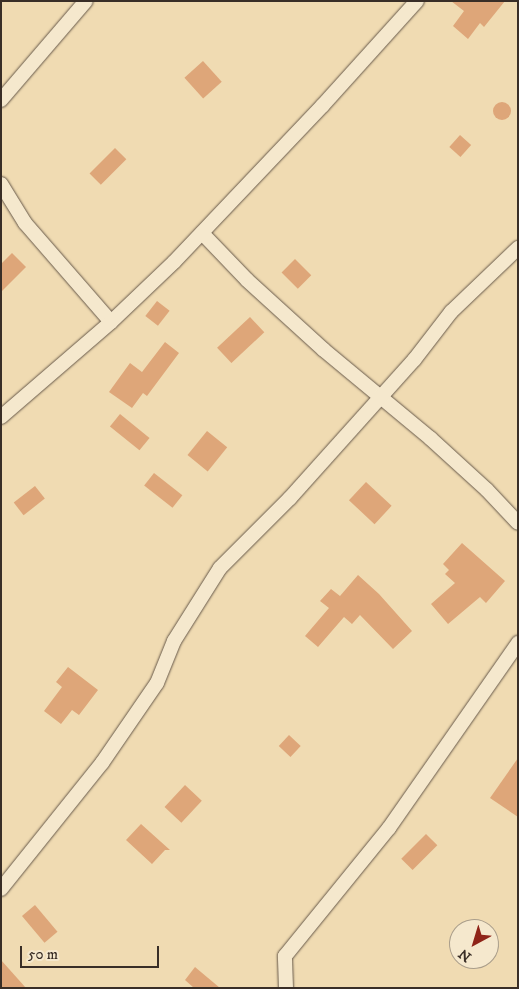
<!DOCTYPE html>
<style>
body{margin:0}
#map{position:relative;width:519px;height:989px;overflow:hidden;background:#f0dbb2;font-family:"IM FELL DW Pica",serif}
div>[style]{position:absolute}
.building>*{inset:0;background:#dea679;transform-origin:0 0}
.round{border-radius:50%}
.roads{filter:drop-shadow(0 0 1px #67594a) drop-shadow(0 0 1px #67594a)}
.minor>*{height:14px;margin:-7px;padding:0 7px;transform-origin:7px;border-radius:7px;background:#f5e8cd}
span{translate:-50% -50%;white-space:nowrap;text-align:center;line-height:1.15;-webkit-text-stroke:4px #f5e8cd;paint-order:stroke}
.frame{position:absolute;inset:0;border:2px solid #392e27;pointer-events:none}
.north{position:absolute;left:449px;top:919px;width:50px;height:50px;box-sizing:border-box;background:#f5e8cd;border:1px solid #aa9e8b;border-radius:50%;rotate:219deg;font-size:14px;font-weight:700;line-height:20px;text-align:center;color:#392e27}
.north::after{content:'';display:block;margin:auto;width:18px;height:22px;background:#8f2418;clip-path:polygon(50% 0,100% 100%,50% 72%,0 100%)}
.scale{position:absolute;left:20px;top:946px;width:139px;height:22px;box-sizing:border-box;border:2px solid #392e27;border-top:0;padding-left:6px;font-size:15px;line-height:18px;white-space:nowrap;color:#392e27;-webkit-text-stroke:4px #f5e8cd;paint-order:stroke}
</style>
<div id="map">
<div class="building">
<i style="clip-path:polygon(451px 1px,505px 1px,484px 27px,480px 23px,468px 39px,453px 26px,464px 11px)"></i>
<i style="left:203px;top:61px;width:28px;height:25px;rotate:48deg"></i>
<i class="round" style="left:493px;top:102px;width:18px;height:18px"></i>
<i style="left:460px;top:135px;width:15px;height:16px;rotate:42deg"></i>
<i style="left:115px;top:148px;width:16px;height:36px;rotate:45deg"></i>
<i style="clip-path:polygon(12px 253px,26px 267px,1px 292px,1px 264px)"></i>
<i style="left:295px;top:259px;width:23px;height:19px;rotate:45deg"></i>
<i style="left:157px;top:301px;width:16px;height:19px;rotate:38deg"></i>
<i style="left:250px;top:317px;width:21px;height:45px;rotate:47deg"></i>
<i style="clip-path:polygon(165px 342px,179px 353px,147px 396px,143px 393px,132px 408px,109px 392px,130px 363px,142px 372px)"></i>
<i style="left:120px;top:414px;width:38px;height:16px;rotate:39deg"></i>
<i style="left:207px;top:431px;width:26px;height:31px;rotate:39deg"></i>
<i style="left:154px;top:473px;width:36px;height:16px;rotate:38deg"></i>
<i style="left:366px;top:482px;width:35px;height:25px;rotate:43deg"></i>
<i style="left:35px;top:486px;width:16px;height:27px;rotate:52deg"></i>
<i style="clip-path:polygon(462px 543px,505px 581px,486px 603px,480px 597px,448px 624px,431px 604px,455px 583px,445px 574px,449px 570px,443px 564px)"></i>
<i style="clip-path:polygon(358px 575px,379px 594px,412px 631px,393px 649px,360px 615px,352px 624px,344px 617px,318px 647px,305px 636px,329px 608px,320px 601px,331px 589px,340px 596px)"></i>
<i style="clip-path:polygon(68px 667px,98px 690px,79px 715px,72px 710px,61px 724px,44px 711px,62px 687px,56px 682px)"></i>
<i style="left:289px;top:735px;width:16px;height:15px;rotate:43deg"></i>
<i style="clip-path:polygon(518px 758px,518px 817px,490px 798px)"></i>
<i style="left:185px;top:785px;width:23px;height:30px;rotate:43deg"></i>
<i style="clip-path:polygon(141px 824px,170px 850px,165px 850px,152px 864px,126px 840px)"></i>
<i style="left:426px;top:834px;width:16px;height:35px;rotate:45deg"></i>
<i style="left:35px;top:905px;width:35px;height:17px;rotate:50deg"></i>
<i style="clip-path:polygon(1px 960px,26px 988px,1px 988px)"></i>
<i style="clip-path:polygon(195px 967px,220px 988px,194px 988px,185px 980px)"></i>
</div>
<div class="roads">
<div class="minor">
<i style="left:1px;top:100px;width:130px;rotate:-49.4deg"></i>
<i style="left:1px;top:184px;width:46px;rotate:58.4deg"></i>
<i style="left:25px;top:223px;width:131px;rotate:49deg"></i>
<i style="left:202px;top:233px;width:65px;rotate:46.2deg"></i>
<i style="left:247px;top:280px;width:104px;rotate:42.3deg"></i>
<i style="left:324px;top:350px;width:138px;rotate:39.7deg"></i>
<i style="left:430px;top:438px;width:77px;rotate:42.4deg"></i>
<i style="left:487px;top:490px;width:45px;rotate:46.8deg"></i>
<i style="left:1px;top:417px;width:145px;rotate:-40.8deg"></i>
<i style="left:111px;top:322px;width:87px;rotate:-43.6deg"></i>
<i style="left:174px;top:262px;width:216px;rotate:-46.5deg"></i>
<i style="left:323px;top:105px;width:140px;rotate:-47.9deg"></i>
<i style="left:1px;top:889px;width:161px;rotate:-51.3deg"></i>
<i style="left:102px;top:763px;width:97px;rotate:-55.5deg"></i>
<i style="left:157px;top:683px;width:45px;rotate:-68deg"></i>
<i style="left:174px;top:641px;width:86px;rotate:-57.8deg"></i>
<i style="left:220px;top:568px;width:99px;rotate:-45deg"></i>
<i style="left:290px;top:498px;width:186px;rotate:-48.1deg"></i>
<i style="left:414px;top:360px;width:61px;rotate:-52.4deg"></i>
<i style="left:451px;top:312px;width:93px;rotate:-43.7deg"></i>
<i style="left:286px;top:988px;width:32px;rotate:-92deg"></i>
<i style="left:285px;top:956px;width:165px;rotate:-50.9deg"></i>
<i style="left:389px;top:828px;width:226px;rotate:-55.1deg"></i>
</div>
</div>
<div class="frame"></div>
<div class="north">N</div>
<div class="scale">50 m</div>
</div>
